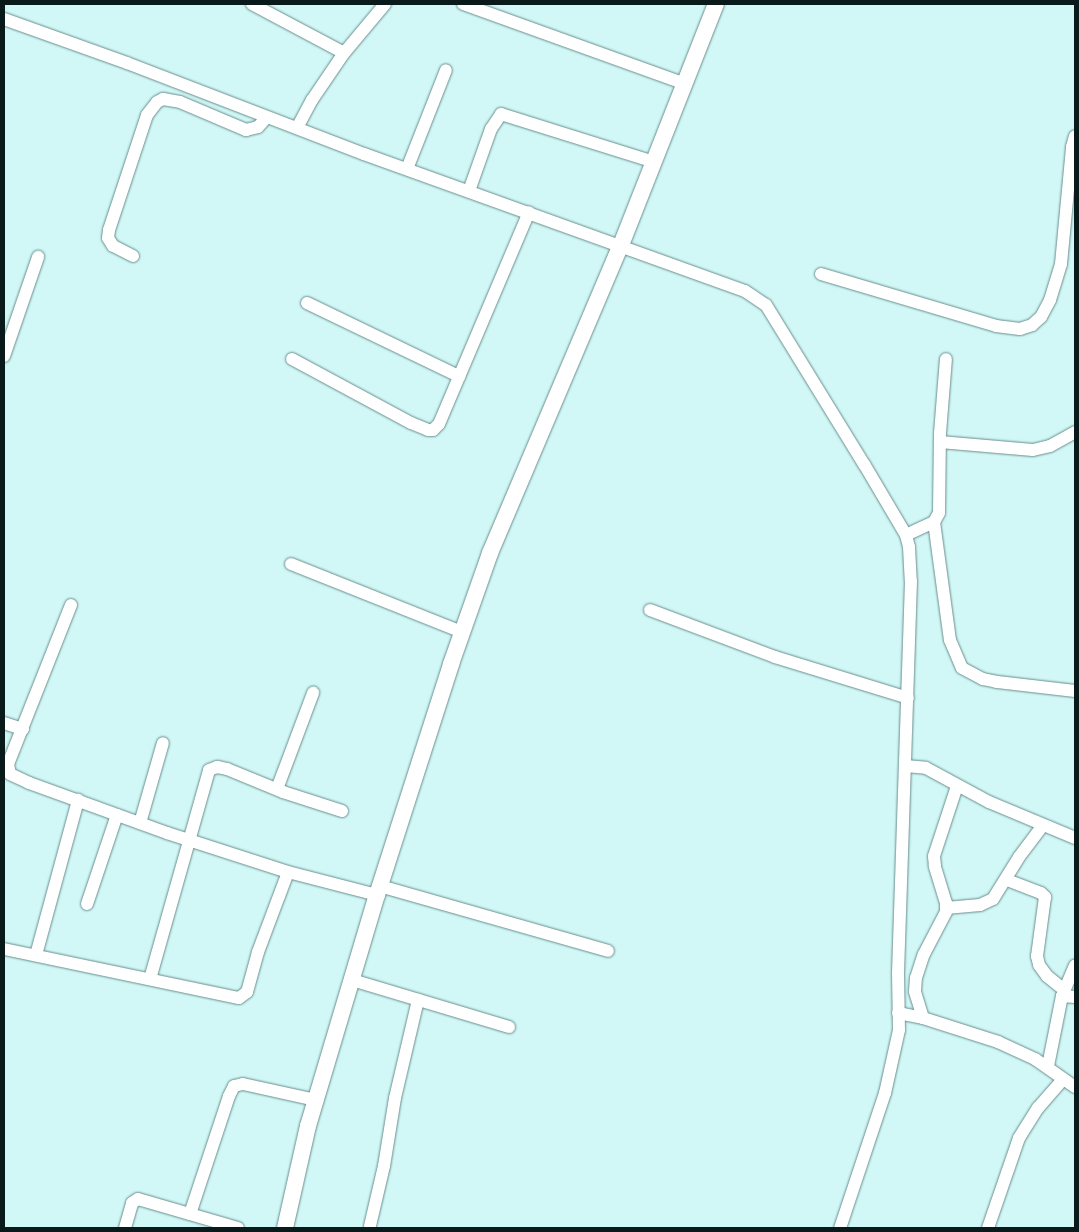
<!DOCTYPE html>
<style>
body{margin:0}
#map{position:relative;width:1079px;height:1232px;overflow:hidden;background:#d1f8f7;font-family:"Fira Sans Condensed",sans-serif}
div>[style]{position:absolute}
.roads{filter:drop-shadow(0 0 1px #698d8c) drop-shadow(0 0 1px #698d8c)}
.minor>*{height:12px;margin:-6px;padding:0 6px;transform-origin:6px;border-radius:6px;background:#fff}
.major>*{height:16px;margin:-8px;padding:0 8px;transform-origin:8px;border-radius:8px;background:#fff}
span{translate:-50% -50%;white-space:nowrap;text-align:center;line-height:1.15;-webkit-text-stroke:5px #fff;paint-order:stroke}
.frame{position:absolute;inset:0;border:5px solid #0a1919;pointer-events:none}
</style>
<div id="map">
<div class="roads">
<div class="minor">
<i style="left:252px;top:4px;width:104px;rotate:28deg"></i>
<i style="left:463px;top:4px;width:236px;rotate:19.8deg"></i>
<i style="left:4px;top:19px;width:131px;rotate:19.7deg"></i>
<i style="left:127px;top:63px;width:254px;rotate:21deg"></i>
<i style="left:364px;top:154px;width:405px;rotate:19.8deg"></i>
<i style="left:745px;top:291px;width:25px;rotate:34deg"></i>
<i style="left:766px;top:305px;width:187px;rotate:58.4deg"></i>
<i style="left:864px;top:464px;width:82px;rotate:59.4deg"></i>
<i style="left:906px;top:535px;width:12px;rotate:76deg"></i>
<i style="left:909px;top:547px;width:34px;rotate:87deg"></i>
<i style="left:911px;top:581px;width:392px;rotate:91.9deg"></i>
<i style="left:898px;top:973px;width:57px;rotate:89deg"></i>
<i style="left:899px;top:1030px;width:65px;rotate:102.5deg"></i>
<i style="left:885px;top:1093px;width:142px;rotate:108.4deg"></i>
<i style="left:297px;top:128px;width:32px;rotate:-62deg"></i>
<i style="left:312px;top:100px;width:57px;rotate:-55.8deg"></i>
<i style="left:344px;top:53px;width:64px;rotate:-50.1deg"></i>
<i style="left:407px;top:169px;width:106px;rotate:-68.5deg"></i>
<i style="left:469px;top:191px;width:66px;rotate:-70.5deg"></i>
<i style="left:491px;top:129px;width:18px;rotate:-56deg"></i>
<i style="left:501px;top:114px;width:160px;rotate:17.4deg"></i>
<i style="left:133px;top:256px;width:22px;rotate:-153deg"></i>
<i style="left:113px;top:246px;width:9px;rotate:-122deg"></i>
<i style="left:108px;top:238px;width:8px;rotate:-83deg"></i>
<i style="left:109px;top:230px;width:121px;rotate:-71.7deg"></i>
<i style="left:147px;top:115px;width:16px;rotate:-52deg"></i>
<i style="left:157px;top:102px;width:7px;rotate:-27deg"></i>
<i style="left:163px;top:99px;width:17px;rotate:10deg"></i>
<i style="left:180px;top:102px;width:72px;rotate:23deg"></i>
<i style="left:246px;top:130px;width:12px;rotate:-14deg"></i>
<i style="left:258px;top:127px;width:13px;rotate:-48deg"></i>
<i style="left:821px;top:274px;width:183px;rotate:16.5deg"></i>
<i style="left:996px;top:326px;width:24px;rotate:7deg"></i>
<i style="left:1020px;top:329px;width:13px;rotate:-18deg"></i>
<i style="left:1032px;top:325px;width:12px;rotate:-42deg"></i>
<i style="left:1041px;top:317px;width:19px;rotate:-62deg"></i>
<i style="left:1050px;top:300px;width:38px;rotate:-73deg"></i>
<i style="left:1061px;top:264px;width:118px;rotate:-84.6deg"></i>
<i style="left:1072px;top:147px;width:11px;rotate:-75deg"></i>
<i style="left:307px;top:303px;width:169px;rotate:25.7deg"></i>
<i style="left:4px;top:356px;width:105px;rotate:-71deg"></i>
<i style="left:292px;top:359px;width:135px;rotate:28.3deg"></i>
<i style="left:411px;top:423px;width:18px;rotate:22deg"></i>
<i style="left:428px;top:430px;width:5px"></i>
<i style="left:433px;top:430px;width:8px;rotate:-45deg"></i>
<i style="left:439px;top:424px;width:230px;rotate:-67deg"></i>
<i style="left:940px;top:442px;width:93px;rotate:4.9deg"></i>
<i style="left:1033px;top:450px;width:17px;rotate:-13deg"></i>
<i style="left:1050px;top:446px;width:29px;rotate:-29deg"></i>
<i style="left:934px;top:522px;width:119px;rotate:82.3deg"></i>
<i style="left:950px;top:640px;width:30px;rotate:67deg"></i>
<i style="left:962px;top:668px;width:24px;rotate:28deg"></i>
<i style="left:983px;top:679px;width:14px;rotate:12deg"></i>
<i style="left:997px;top:682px;width:79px;rotate:6.6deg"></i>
<i style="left:906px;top:535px;width:31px;rotate:-25deg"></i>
<i style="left:934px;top:522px;width:10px;rotate:-61deg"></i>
<i style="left:939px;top:513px;width:80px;rotate:-89.3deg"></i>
<i style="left:940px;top:433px;width:74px;rotate:-85.4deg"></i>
<i style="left:291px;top:564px;width:184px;rotate:21.7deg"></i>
<i style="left:71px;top:605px;width:171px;rotate:111.6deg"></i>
<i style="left:8px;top:764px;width:10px;rotate:79deg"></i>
<i style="left:10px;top:774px;width:21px;rotate:25deg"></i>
<i style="left:29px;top:783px;width:147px;rotate:19.9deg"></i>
<i style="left:167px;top:833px;width:127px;rotate:17.9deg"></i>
<i style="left:288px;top:872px;width:92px;rotate:14.5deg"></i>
<i style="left:650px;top:610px;width:134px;rotate:20.6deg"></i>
<i style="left:775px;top:657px;width:139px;rotate:17.1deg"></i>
<i style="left:4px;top:723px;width:20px;rotate:18deg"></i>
<i style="left:905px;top:766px;width:21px;rotate:5deg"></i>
<i style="left:926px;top:768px;width:72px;rotate:28.4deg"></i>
<i style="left:989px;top:802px;width:93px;rotate:22.7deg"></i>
<i style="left:277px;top:789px;width:103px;rotate:-69.4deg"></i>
<i style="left:140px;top:823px;width:83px;rotate:-74deg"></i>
<i style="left:1007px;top:880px;width:36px;rotate:21deg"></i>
<i style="left:1041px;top:893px;width:6px;rotate:45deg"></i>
<i style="left:1045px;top:897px;width:60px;rotate:97.7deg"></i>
<i style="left:1037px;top:956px;width:9px;rotate:77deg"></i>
<i style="left:1039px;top:965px;width:14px;rotate:54deg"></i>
<i style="left:1047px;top:976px;width:22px;rotate:39deg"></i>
<i style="left:380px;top:886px;width:237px;rotate:15.9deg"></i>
<i style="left:87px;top:904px;width:94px;rotate:-71.4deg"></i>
<i style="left:946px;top:908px;width:34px;rotate:-5deg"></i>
<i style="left:980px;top:905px;width:14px;rotate:-25deg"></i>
<i style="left:993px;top:899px;width:49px;rotate:-58.2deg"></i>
<i style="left:1019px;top:857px;width:40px;rotate:-53deg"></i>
<i style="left:4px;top:949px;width:240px;rotate:11.8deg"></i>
<i style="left:239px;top:998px;width:10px;rotate:-37deg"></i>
<i style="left:247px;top:992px;width:41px;rotate:-74.6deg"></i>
<i style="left:258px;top:952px;width:85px;rotate:-69.4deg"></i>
<i style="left:36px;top:955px;width:161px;rotate:-74.8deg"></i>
<i style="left:150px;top:979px;width:217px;rotate:-74.2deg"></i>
<i style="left:209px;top:770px;width:9px;rotate:-21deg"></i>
<i style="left:217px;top:767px;width:10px;rotate:11deg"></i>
<i style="left:227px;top:769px;width:61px;rotate:22.3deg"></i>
<i style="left:283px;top:792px;width:62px;rotate:17.9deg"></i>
<i style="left:352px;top:980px;width:164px;rotate:16.7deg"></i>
<i style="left:1062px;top:996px;width:13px;rotate:4deg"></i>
<i style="left:898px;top:1013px;width:25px;rotate:11deg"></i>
<i style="left:923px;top:1018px;width:79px;rotate:17.7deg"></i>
<i style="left:998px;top:1042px;width:41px;rotate:24.7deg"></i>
<i style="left:1035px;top:1059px;width:49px;rotate:35deg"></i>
<i style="left:923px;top:1018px;width:28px;rotate:-107deg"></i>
<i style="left:915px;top:991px;width:13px;rotate:-86deg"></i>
<i style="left:916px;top:978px;width:25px;rotate:-72deg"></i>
<i style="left:924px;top:954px;width:47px;rotate:-62.4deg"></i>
<i style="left:946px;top:912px;width:9px;rotate:-90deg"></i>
<i style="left:946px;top:903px;width:39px;rotate:-107deg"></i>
<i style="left:935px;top:866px;width:10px;rotate:-96deg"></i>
<i style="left:934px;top:856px;width:74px;rotate:-71.8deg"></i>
<i style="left:1048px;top:1066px;width:71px;rotate:-78.7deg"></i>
<i style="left:1062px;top:996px;width:33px;rotate:-67deg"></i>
<i style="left:190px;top:1214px;width:124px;rotate:-71.7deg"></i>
<i style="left:229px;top:1096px;width:11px;rotate:-63deg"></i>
<i style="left:234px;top:1086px;width:9px;rotate:-13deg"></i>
<i style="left:243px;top:1084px;width:75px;rotate:12.4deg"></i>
<i style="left:370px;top:1226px;width:62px;rotate:-76.9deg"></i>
<i style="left:384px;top:1166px;width:69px;rotate:-80.8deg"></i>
<i style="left:395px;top:1098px;width:101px;rotate:-76.8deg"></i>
<i style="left:125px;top:1228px;width:26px;rotate:-74deg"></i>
<i style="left:132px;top:1203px;width:7px;rotate:-34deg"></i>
<i style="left:138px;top:1199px;width:104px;rotate:16.2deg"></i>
<i style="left:988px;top:1228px;width:95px;rotate:-71deg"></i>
<i style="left:1019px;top:1138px;width:36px;rotate:-58deg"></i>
<i style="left:1038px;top:1108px;width:38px;rotate:-49deg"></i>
</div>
<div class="major">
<i style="left:285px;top:1228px;width:105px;rotate:-77.3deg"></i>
<i style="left:308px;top:1126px;width:241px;rotate:-73.4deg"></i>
<i style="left:377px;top:895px;width:243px;rotate:-72.2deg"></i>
<i style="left:451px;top:664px;width:118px;rotate:-70.6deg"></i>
<i style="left:490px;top:553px;width:335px;rotate:-67deg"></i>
<i style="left:621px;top:245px;width:259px;rotate:-68.5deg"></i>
</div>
</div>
<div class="frame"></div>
</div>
